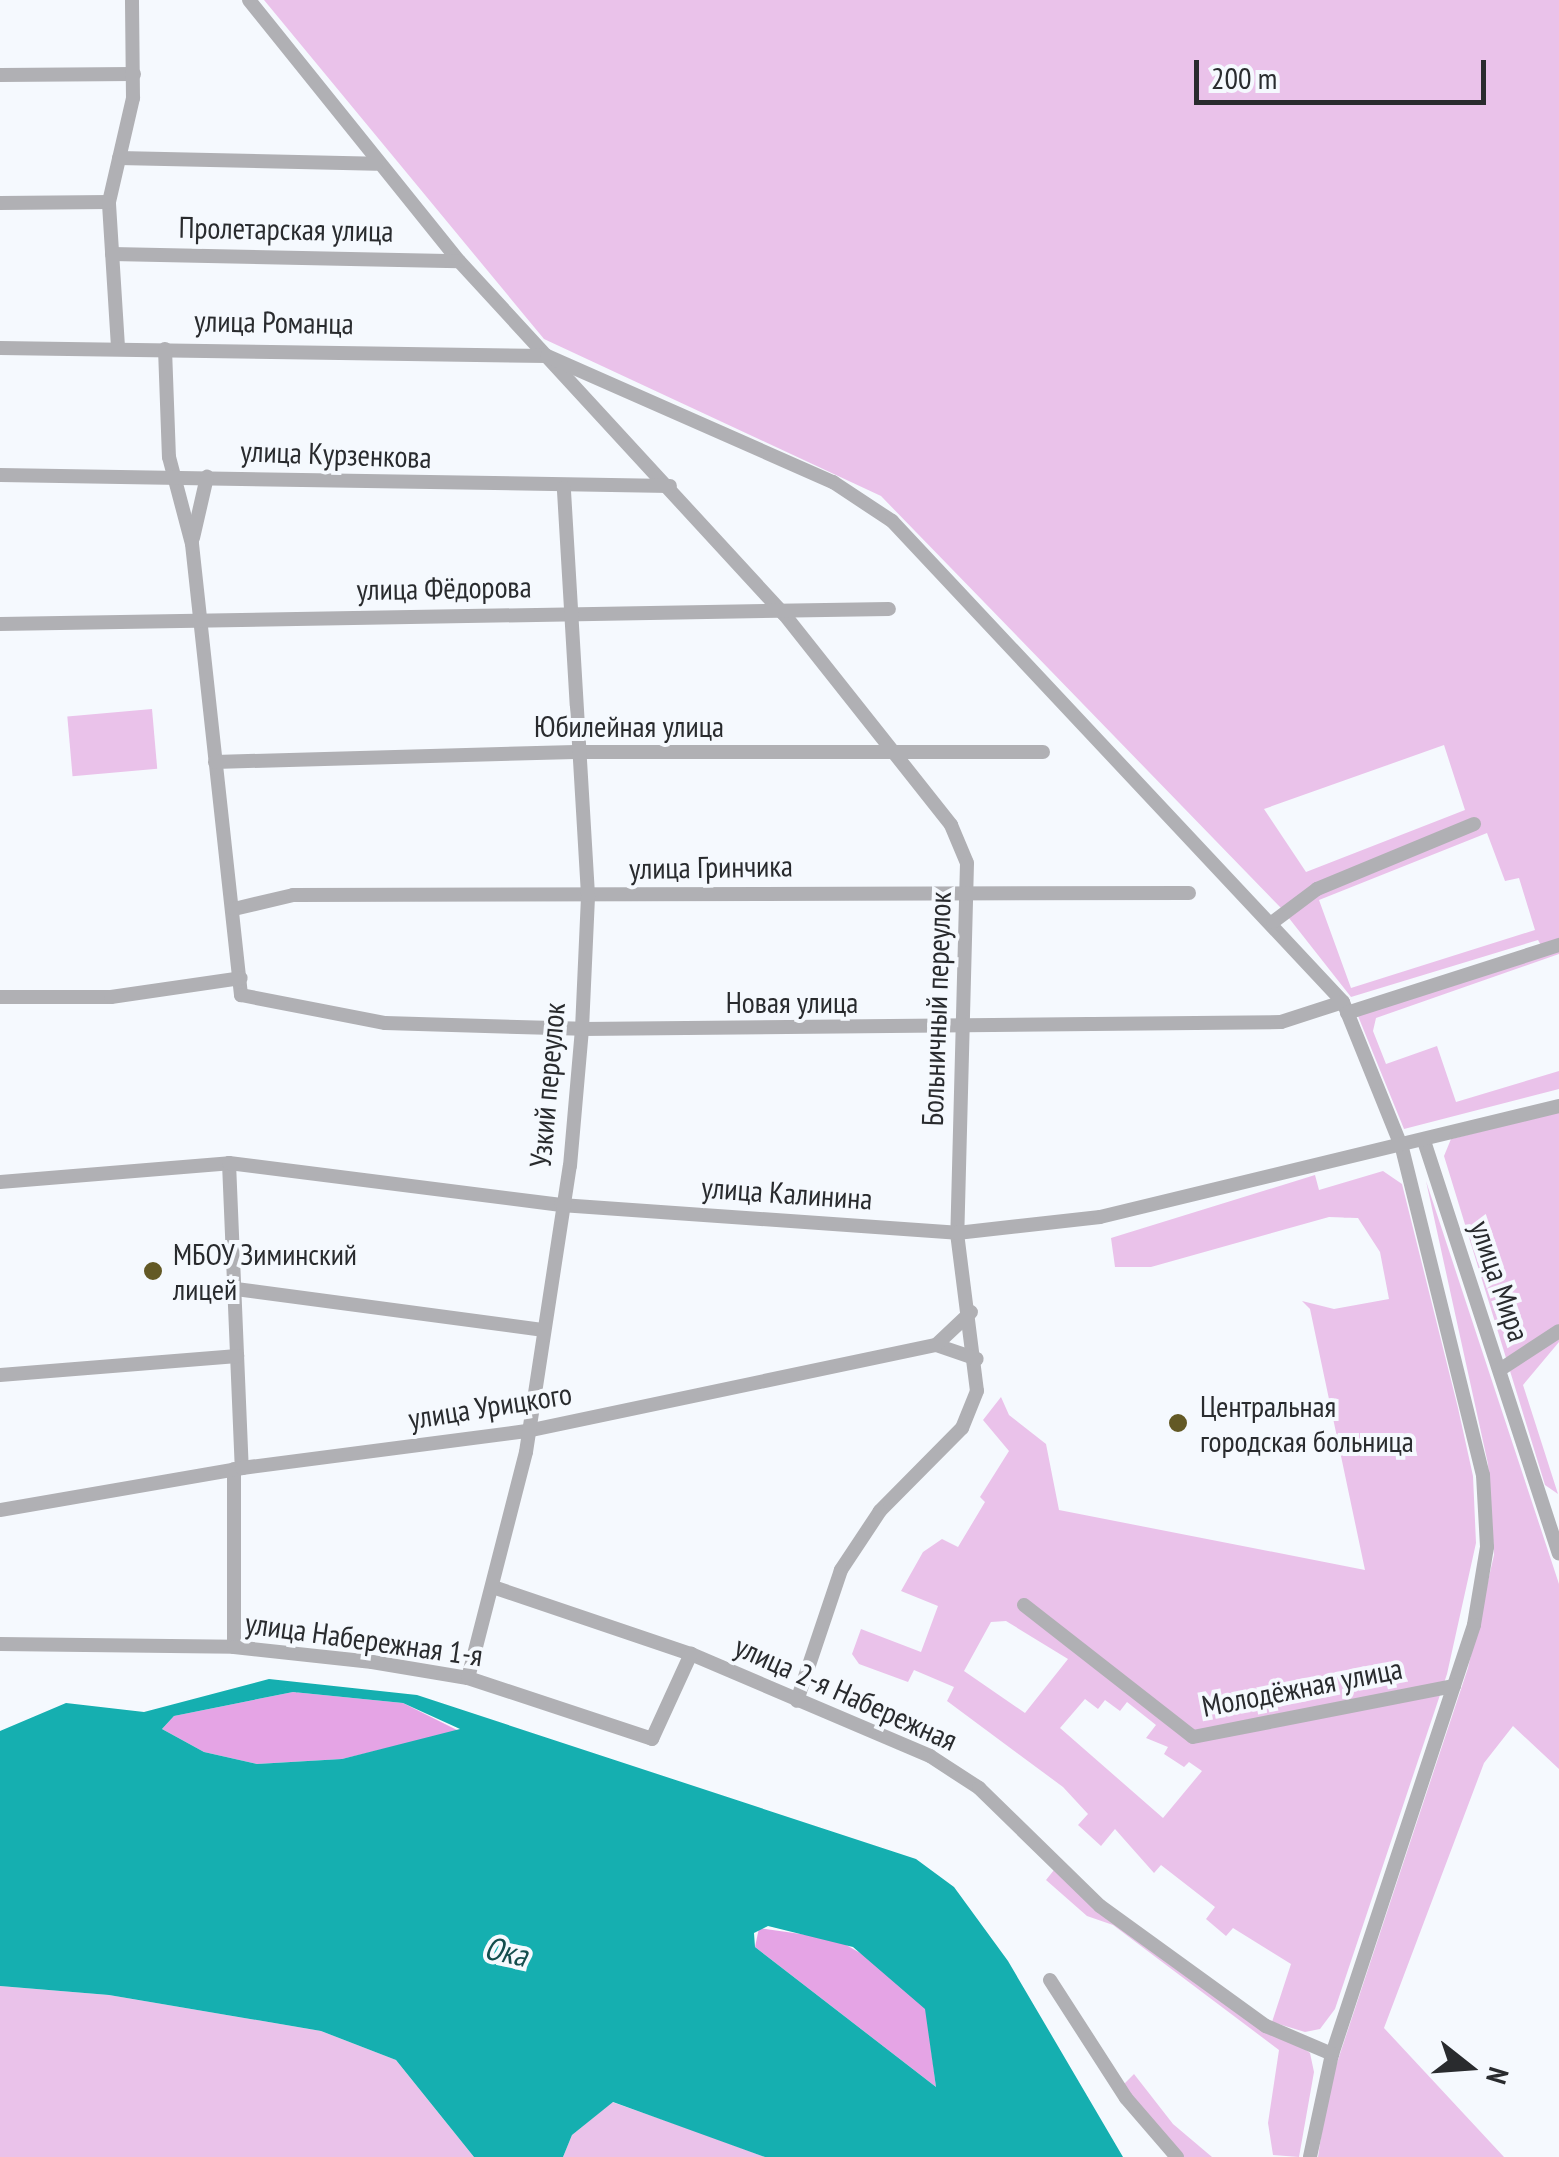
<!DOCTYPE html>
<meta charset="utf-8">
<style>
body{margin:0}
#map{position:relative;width:1559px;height:2157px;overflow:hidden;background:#f5f9fe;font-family:"PT Sans Narrow",sans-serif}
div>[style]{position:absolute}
.green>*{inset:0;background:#eac2ea;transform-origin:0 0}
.forest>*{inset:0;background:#e5a4e5}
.water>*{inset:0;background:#15afb0}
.minor>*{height:14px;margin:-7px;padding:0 7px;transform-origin:7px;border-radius:7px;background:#b0b0b4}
.dots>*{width:28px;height:28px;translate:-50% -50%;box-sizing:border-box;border:5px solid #f5f9fe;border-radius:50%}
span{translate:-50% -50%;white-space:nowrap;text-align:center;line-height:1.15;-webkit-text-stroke:8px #f5f9fe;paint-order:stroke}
.street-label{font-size:30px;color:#292b2e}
.poi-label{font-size:30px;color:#292b2e}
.left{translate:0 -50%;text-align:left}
.water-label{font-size:32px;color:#134d4d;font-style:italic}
.north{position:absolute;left:1419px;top:2017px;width:100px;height:100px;-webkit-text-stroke:8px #f5f9fe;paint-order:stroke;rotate:107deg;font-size:28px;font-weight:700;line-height:40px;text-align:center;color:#292b2e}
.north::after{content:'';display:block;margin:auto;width:35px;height:45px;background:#292b2e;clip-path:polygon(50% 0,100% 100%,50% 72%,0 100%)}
.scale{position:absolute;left:1194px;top:60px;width:292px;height:45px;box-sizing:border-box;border:5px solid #292b2e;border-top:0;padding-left:12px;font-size:30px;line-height:35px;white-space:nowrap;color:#292b2e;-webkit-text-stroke:8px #f5f9fe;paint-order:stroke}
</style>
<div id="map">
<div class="green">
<i style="clip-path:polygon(evenodd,264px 0,1559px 0,1559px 954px,1376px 1018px,1373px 1031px,1386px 1064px,1437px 1046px,1456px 1102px,1559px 1071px,1559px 1089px,1404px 1129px,1358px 1016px,1543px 949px,1538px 940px,1351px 997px,1281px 908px,881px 496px,544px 339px,264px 0,1444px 745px,1465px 810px,1306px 872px,1264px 809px,1444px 745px,264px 0,1487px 833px,1505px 881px,1519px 878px,1535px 930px,1351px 988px,1319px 900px,1487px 833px)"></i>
<i style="left:152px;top:709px;width:60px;height:85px;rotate:85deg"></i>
<i style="clip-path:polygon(1559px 1112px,1559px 1342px,1523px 1385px,1558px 1494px,1545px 1485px,1444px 1156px,1451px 1139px)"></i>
<i style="clip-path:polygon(evenodd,1383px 1171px,1402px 1184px,1458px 1408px,1473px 1476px,1476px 1543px,1447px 1674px,1335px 2009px,1320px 2029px,1305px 2032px,1272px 2022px,1291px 1964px,1233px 1928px,1226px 1936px,1206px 1919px,1215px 1907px,1161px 1865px,1154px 1873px,1115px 1829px,1101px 1846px,1078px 1825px,1088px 1814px,1063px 1787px,947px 1701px,954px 1687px,914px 1670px,908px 1682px,859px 1664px,852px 1654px,861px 1629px,921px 1652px,938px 1606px,901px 1591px,923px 1552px,942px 1539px,958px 1547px,985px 1502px,980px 1497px,1009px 1451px,983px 1420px,1001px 1397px,1009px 1415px,1046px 1444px,1059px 1510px,1365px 1570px,1310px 1309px,1302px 1301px,1334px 1309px,1389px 1299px,1380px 1252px,1358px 1218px,1329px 1217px,1151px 1267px,1115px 1267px,1111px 1238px,1315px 1175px,1319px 1190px,1383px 1171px,1006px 1621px,1068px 1659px,1025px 1713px,964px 1671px,991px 1622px,1006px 1621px,1383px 1171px,1085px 1699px,1098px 1709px,1105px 1700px,1120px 1711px,1127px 1702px,1156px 1725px,1146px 1738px,1168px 1747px,1164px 1754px,1184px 1767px,1189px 1762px,1202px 1771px,1163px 1818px,1060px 1728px,1085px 1699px)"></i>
<i style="clip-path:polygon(1426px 1181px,1559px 1584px,1559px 1769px,1513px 1726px,1484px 1763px,1384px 2028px,1504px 2157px,1318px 2157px,1328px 2090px,1468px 1668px,1494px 1555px,1488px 1464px)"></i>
<i style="clip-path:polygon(1054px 1870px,1310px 2053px,1314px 2072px,1299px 2157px,1273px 2155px,1268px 2123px,1279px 2050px,1113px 1925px,1087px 1916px,1046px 1880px)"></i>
<i style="clip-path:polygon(0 1986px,109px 1995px,321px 2031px,396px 2060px,474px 2157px,0 2157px)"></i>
<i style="clip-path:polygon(1134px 2074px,1173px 2124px,1212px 2157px,1183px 2157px,1157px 2132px,1124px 2084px)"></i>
<i style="clip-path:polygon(612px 2102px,698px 2132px,765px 2157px,563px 2157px,572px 2135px)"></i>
</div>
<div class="forest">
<i style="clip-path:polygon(293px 1692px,403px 1703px,459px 1731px,342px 1759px,257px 1764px,204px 1752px,162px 1729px,174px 1716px)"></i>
<i style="clip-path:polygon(759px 1928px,836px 1939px,879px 1964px,926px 2009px,936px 2087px,755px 1947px)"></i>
</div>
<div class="water">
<i style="clip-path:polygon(evenodd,269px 1679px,417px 1695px,916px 1859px,954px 1887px,1008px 1961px,1123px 2157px,765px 2157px,613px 2102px,572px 2135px,563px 2157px,474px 2157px,396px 2060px,321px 2031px,109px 1995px,0 1986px,0 1731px,66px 1703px,144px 1712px,269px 1679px,293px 1692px,403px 1703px,460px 1729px,342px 1759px,257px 1764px,204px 1752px,162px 1729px,174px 1716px,293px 1692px,269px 1679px,768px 1926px,853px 1947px,925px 2009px,936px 2087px,755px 1947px,754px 1933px,768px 1926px)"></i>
</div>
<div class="minor">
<i style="left:249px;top:0;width:335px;rotate:51.2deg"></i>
<i style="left:459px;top:261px;width:480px;rotate:47.4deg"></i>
<i style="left:784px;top:614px;width:269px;rotate:51.6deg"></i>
<i style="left:951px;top:825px;width:41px;rotate:67.2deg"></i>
<i style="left:967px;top:863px;width:370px;rotate:91.5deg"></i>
<i style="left:957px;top:1233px;width:159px;rotate:82.8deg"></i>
<i style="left:977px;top:1391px;width:40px;rotate:112deg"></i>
<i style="left:962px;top:1428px;width:117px;rotate:134.7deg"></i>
<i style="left:880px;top:1511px;width:71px;rotate:123.5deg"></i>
<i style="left:841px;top:1570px;width:138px;rotate:108.6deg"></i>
<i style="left:0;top:75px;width:134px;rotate:-0.4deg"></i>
<i style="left:119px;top:158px;width:257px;rotate:1.3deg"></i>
<i style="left:0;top:203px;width:109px;rotate:-0.5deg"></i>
<i style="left:112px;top:254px;width:347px;rotate:1.2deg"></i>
<i style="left:118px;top:347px;width:145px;rotate:-93.6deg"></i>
<i style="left:109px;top:202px;width:107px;rotate:-77deg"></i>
<i style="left:133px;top:98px;width:98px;rotate:-90.6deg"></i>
<i style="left:0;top:348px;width:547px;rotate:0.84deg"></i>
<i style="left:547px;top:356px;width:313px;rotate:23.8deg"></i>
<i style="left:833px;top:482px;width:71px;rotate:33.5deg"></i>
<i style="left:892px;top:521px;width:659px;rotate:46.84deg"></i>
<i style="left:1343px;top:1002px;width:157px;rotate:68deg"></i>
<i style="left:1402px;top:1148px;width:337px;rotate:76.1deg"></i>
<i style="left:1483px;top:1475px;width:72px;rotate:86.8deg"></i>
<i style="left:1487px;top:1547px;width:79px;rotate:99.5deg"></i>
<i style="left:1474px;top:1625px;width:452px;rotate:108.3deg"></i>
<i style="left:1332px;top:2054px;width:105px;rotate:102.1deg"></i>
<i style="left:165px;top:349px;width:108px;rotate:87.9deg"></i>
<i style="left:169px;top:457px;width:90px;rotate:75.2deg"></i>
<i style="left:192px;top:544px;width:454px;rotate:83.8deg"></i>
<i style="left:241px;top:995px;width:147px;rotate:11deg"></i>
<i style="left:385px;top:1023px;width:197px;rotate:1.7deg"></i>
<i style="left:582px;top:1029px;width:699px;rotate:-0.57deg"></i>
<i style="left:1281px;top:1022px;width:65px;rotate:-17.9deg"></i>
<i style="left:0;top:475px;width:670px;rotate:0.94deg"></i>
<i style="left:193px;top:538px;width:63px;rotate:-77.1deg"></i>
<i style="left:0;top:624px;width:889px;rotate:-0.97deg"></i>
<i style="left:215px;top:762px;width:360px;rotate:-1.6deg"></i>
<i style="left:575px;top:752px;width:468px"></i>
<i style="left:234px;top:909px;width:61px;rotate:-13.3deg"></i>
<i style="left:293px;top:895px;width:896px;rotate:-0.13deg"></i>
<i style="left:1273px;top:922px;width:55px;rotate:-36.9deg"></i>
<i style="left:1317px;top:889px;width:170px;rotate:-22.5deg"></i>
<i style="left:0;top:997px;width:111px"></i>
<i style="left:111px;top:997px;width:131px;rotate:-8.3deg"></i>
<i style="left:1347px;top:1013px;width:223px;rotate:-17.8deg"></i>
<i style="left:1424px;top:1141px;width:434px;rotate:71.9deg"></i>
<i style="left:229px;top:1163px;width:305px;rotate:87.6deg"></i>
<i style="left:0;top:1182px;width:230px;rotate:-4.7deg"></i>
<i style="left:229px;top:1163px;width:335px;rotate:7.2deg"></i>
<i style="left:561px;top:1205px;width:397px;rotate:4deg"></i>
<i style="left:957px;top:1233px;width:144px;rotate:-6.4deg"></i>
<i style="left:1100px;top:1217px;width:472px;rotate:-13.6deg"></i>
<i style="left:236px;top:1289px;width:309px;rotate:7.6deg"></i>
<i style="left:936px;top:1345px;width:43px;rotate:18.9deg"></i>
<i style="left:1501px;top:1369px;width:69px;rotate:-33.2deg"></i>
<i style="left:0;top:1375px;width:238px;rotate:-4.6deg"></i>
<i style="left:234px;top:1469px;width:178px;rotate:90deg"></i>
<i style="left:0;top:1510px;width:246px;rotate:-9.8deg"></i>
<i style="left:242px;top:1468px;width:287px;rotate:-7.4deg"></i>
<i style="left:527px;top:1431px;width:418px;rotate:-11.9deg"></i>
<i style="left:936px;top:1345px;width:48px;rotate:-43.3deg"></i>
<i style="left:493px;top:1587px;width:209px;rotate:18.7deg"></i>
<i style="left:691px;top:1654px;width:260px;rotate:23.1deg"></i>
<i style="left:930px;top:1756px;width:59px;rotate:33.1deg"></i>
<i style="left:979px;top:1788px;width:169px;rotate:44.3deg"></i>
<i style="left:1100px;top:1906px;width:205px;rotate:35.9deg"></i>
<i style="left:1266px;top:2026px;width:72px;rotate:23deg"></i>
<i style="left:1024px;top:1605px;width:214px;rotate:38deg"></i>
<i style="left:1193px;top:1737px;width:266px;rotate:-11.1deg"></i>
<i style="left:0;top:1644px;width:234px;rotate:0.7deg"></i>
<i style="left:234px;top:1647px;width:139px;rotate:6.2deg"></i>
<i style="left:372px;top:1662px;width:97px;rotate:9.5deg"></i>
<i style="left:468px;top:1678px;width:194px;rotate:18.3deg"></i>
<i style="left:652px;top:1739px;width:94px;rotate:-65.4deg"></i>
<i style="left:468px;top:1678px;width:233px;rotate:-75.6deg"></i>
<i style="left:526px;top:1452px;width:289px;rotate:-81.3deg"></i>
<i style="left:570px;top:1166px;width:138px;rotate:-85deg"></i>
<i style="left:582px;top:1029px;width:134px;rotate:-87.4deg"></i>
<i style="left:588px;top:895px;width:408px;rotate:-93.4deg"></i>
<i style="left:1050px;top:1980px;width:140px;rotate:57.2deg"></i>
<i style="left:1126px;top:2098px;width:78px;rotate:49.2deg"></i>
</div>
<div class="dots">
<i style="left:153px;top:1271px;background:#635925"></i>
<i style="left:1178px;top:1423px;background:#635925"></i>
</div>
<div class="street-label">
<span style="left:286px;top:229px;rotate:1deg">Пролетарская улица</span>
<span style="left:274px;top:322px;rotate:1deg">улица Романца</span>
<span style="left:336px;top:454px;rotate:2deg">улица Курзенкова</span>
<span style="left:444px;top:588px;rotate:-1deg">улица Фёдорова</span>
<span style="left:629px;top:726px">Юбилейная улица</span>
<span style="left:711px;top:867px;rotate:-1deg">улица Гринчика</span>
<span style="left:792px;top:1002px">Новая улица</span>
<span style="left:936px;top:1009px;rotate:-88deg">Больничный переулок</span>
<span style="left:547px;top:1085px;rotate:-85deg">Узкий переулок</span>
<span style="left:787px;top:1193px;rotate:4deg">улица Калинина</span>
<span style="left:1500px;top:1281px;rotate:71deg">улица Мира</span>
<span style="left:490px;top:1406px;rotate:-9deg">улица Урицкого</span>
<span style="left:364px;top:1639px;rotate:8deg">улица Набережная 1-я</span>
<span style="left:1302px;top:1687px;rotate:-11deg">Молодёжная улица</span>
<span style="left:846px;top:1693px;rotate:24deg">улица 2-я Набережная</span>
</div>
<div class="poi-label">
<span class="left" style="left:173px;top:1271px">МБОУ Зиминский<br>лицей</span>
<span class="left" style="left:1200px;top:1423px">Центральная<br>городская больница</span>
</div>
<div class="water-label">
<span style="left:506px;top:1951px;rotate:12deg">Ока</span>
</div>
<div class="north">N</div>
<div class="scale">200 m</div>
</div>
